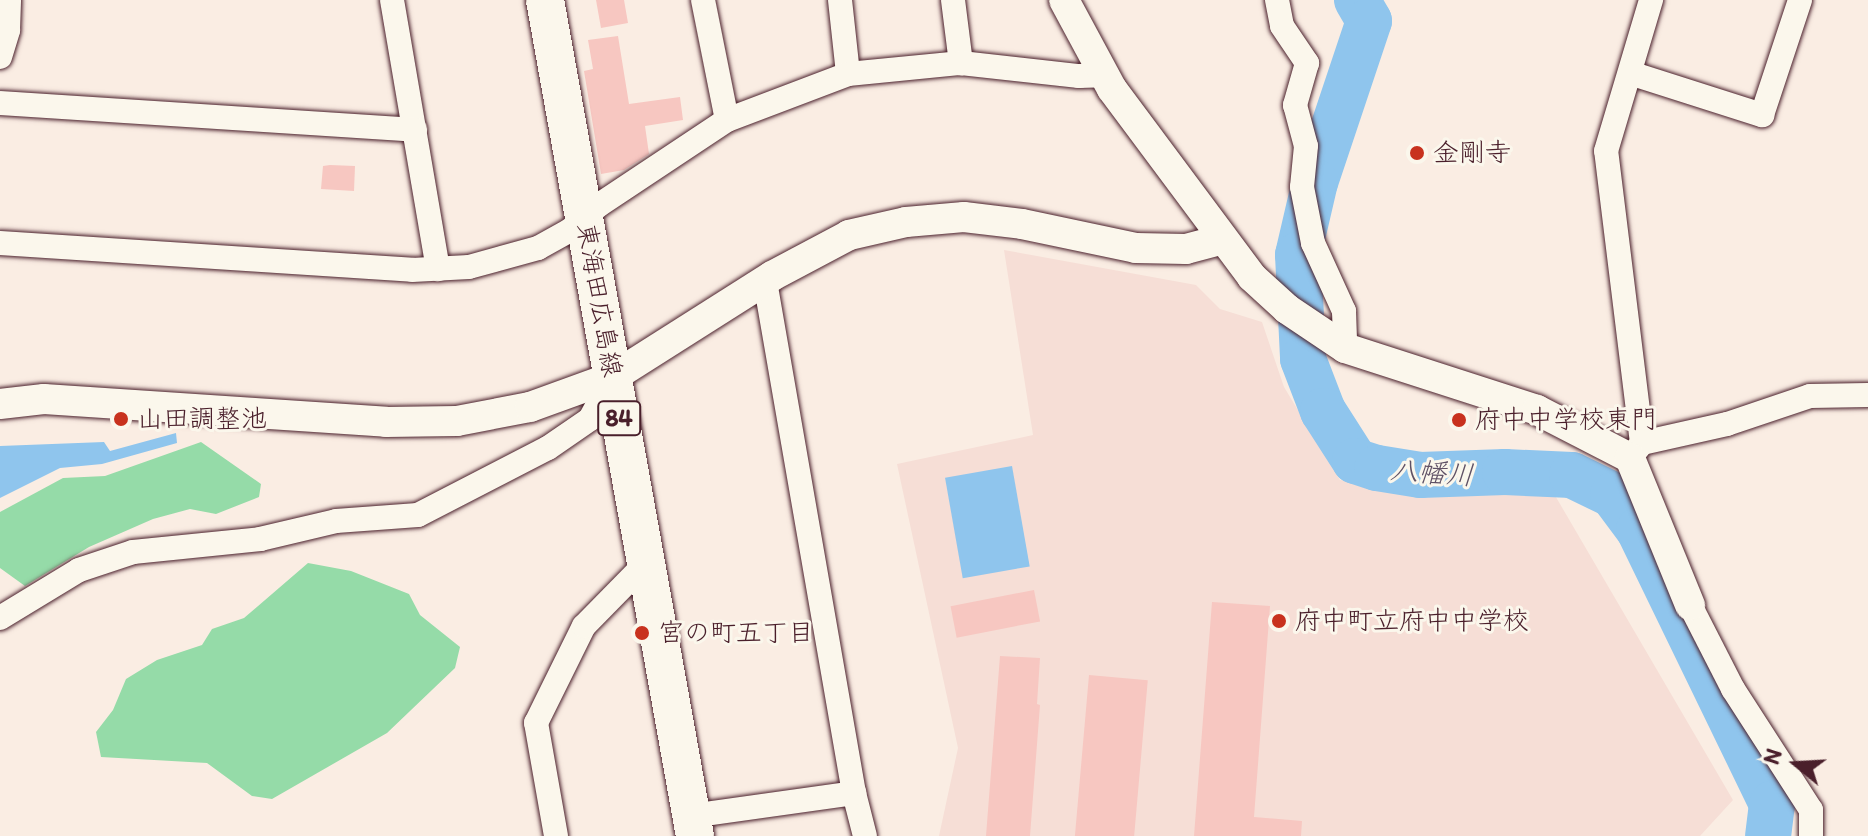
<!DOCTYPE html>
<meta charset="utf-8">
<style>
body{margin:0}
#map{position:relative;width:1868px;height:836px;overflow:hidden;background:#faede3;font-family:Itim,"Klee One",sans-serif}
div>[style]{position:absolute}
.built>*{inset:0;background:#f6ded6}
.green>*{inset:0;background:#95dba8}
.water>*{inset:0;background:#8fc5ed;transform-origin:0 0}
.river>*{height:46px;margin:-23px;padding:0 23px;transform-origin:23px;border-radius:23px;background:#8fc5ed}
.building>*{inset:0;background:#f7c7c1;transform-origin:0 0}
.roads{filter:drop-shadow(0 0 2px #4a1f2b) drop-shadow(0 0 2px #4a1f2b)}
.minor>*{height:24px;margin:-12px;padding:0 12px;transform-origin:12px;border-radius:12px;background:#fbf7ec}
.tertiary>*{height:30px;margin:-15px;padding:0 15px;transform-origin:15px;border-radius:15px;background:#fbf7ec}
.primary>*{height:38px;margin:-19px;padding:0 19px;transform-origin:19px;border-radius:19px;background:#fbf7ec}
.dots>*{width:22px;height:22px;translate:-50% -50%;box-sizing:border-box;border:4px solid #fbf7ec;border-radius:50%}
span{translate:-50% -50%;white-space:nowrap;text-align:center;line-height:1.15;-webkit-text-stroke:6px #fbf7ec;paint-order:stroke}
.shield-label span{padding:2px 6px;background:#fbf7ec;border:2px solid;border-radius:6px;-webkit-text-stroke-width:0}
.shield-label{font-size:24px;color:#4a1f2b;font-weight:700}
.poi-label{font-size:26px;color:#4a1f2b}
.left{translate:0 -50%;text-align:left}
.street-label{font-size:26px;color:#4a1f2b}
.water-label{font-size:28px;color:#5f5165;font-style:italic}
.north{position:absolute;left:1756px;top:724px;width:80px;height:80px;-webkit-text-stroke:6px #fbf7ec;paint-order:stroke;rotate:288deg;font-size:22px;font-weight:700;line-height:32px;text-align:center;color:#4a1f2b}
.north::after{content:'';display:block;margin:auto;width:28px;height:36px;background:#4a1f2b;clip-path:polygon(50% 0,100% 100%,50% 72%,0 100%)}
</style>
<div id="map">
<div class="built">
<i style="clip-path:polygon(1004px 250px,1196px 285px,1220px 309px,1262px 322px,1284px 387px,1340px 480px,1443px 494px,1553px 492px,1733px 800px,1700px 836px,939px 836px,958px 748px,897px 464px,1033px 435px)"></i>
</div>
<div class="green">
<i style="clip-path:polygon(201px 442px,261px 484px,259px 497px,216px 514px,190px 509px,153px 519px,89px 547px,25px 586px,0 568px,0 512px,63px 478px,105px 476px)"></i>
<i style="clip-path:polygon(308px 563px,351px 571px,409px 594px,420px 615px,460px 647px,455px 668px,387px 733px,272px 799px,252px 796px,207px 763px,101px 757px,96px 732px,113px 710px,126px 679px,157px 660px,202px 645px,212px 629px,244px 618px)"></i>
</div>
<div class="water">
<i style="clip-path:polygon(176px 433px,177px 443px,102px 464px,60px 468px,0 498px,0 446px,104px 442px,110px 451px)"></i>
<i style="left:1012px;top:466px;width:102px;height:68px;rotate:80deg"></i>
</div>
<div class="river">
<i style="left:1357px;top:0;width:24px;rotate:60deg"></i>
<i style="left:1369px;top:21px;width:170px;rotate:108.5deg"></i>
<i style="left:1315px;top:182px;width:75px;rotate:103.1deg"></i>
<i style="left:1298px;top:255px;width:104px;rotate:87.2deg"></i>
<i style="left:1303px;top:359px;width:56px;rotate:69deg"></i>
<i style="left:1323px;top:411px;width:59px;rotate:57.4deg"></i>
<i style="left:1355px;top:461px;width:23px;rotate:18deg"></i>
<i style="left:1377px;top:468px;width:44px;rotate:9.2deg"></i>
<i style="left:1420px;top:475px;width:85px;rotate:-2deg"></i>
<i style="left:1505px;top:472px;width:67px;rotate:2.6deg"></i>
<i style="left:1572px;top:475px;width:46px;rotate:26deg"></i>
<i style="left:1613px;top:495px;width:44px;rotate:53.4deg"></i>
<i style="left:1639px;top:530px;width:305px;rotate:64.1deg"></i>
<i style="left:1772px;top:804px;width:32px;rotate:97deg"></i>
</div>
<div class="building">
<i style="clip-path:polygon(596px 0,624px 0,628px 23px,601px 28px)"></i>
<i style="clip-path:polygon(618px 36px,629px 104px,680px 97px,683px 120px,645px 126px,649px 154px,624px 170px,601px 174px,584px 71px,593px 69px,588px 40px)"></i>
<i style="clip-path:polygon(330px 165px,355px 166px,354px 191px,321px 189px,323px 166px)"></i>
<i style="left:1034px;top:590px;width:32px;height:85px;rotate:79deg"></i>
<i style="clip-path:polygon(1212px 602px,1270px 606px,1254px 817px,1302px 821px,1301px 836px,1194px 836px)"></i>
<i style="clip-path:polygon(1000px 656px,1040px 658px,1037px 704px,1040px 705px,1030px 836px,986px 836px)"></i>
<i style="left:1089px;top:675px;width:59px;height:162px;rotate:5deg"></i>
</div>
<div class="roads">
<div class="minor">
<i style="left:392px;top:0;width:273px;rotate:80.3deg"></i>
<i style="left:703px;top:0;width:122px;rotate:78.7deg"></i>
<i style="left:840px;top:0;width:74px;rotate:83.8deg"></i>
<i style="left:953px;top:0;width:64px;rotate:82.8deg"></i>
<i style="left:1277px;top:0;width:26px;rotate:79deg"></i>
<i style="left:1282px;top:26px;width:45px;rotate:56deg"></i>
<i style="left:1307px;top:63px;width:44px;rotate:105.9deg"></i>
<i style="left:1295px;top:105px;width:42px;rotate:75deg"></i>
<i style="left:1306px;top:146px;width:41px;rotate:95.6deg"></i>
<i style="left:1302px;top:187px;width:57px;rotate:78.9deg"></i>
<i style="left:1313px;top:243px;width:75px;rotate:65.5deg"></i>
<i style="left:1344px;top:311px;width:37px;rotate:88deg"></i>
<i style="left:0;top:57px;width:28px;rotate:-73deg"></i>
<i style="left:8px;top:30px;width:30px;rotate:-88deg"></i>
<i style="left:1630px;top:73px;width:139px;rotate:17.7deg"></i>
<i style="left:1762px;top:115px;width:121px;rotate:-71.7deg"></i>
<i style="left:0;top:103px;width:416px;rotate:3.7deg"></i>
<i style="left:0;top:243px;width:413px;rotate:3.7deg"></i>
<i style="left:412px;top:270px;width:57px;rotate:-3deg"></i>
<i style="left:469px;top:267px;width:72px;rotate:-15.4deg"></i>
<i style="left:538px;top:248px;width:35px;rotate:-29deg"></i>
<i style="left:569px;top:231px;width:40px;rotate:-41deg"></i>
<i style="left:599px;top:205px;width:154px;rotate:-33.6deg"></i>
<i style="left:727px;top:120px;width:129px;rotate:-20.8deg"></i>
<i style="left:848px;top:74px;width:114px;rotate:-5.6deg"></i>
<i style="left:961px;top:63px;width:119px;rotate:6.3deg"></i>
<i style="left:1079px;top:76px;width:24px;rotate:-2deg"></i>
<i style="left:765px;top:281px;width:520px;rotate:80.14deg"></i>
<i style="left:854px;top:793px;width:44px;rotate:75.7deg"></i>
<i style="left:1642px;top:443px;width:294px;rotate:-97deg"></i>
<i style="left:1606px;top:151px;width:158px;rotate:-73.4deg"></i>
<i style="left:1634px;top:453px;width:13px;rotate:-51deg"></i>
<i style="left:1642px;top:443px;width:87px;rotate:-12.6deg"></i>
<i style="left:1727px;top:424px;width:88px;rotate:-18.6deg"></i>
<i style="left:1810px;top:396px;width:58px;rotate:-1deg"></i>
<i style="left:1690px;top:605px;width:94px;rotate:62.9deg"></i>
<i style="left:1733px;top:689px;width:144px;rotate:57.2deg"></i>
<i style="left:1811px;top:810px;width:26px;rotate:90deg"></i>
<i style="left:0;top:618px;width:92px;rotate:-31.3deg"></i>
<i style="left:79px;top:570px;width:57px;rotate:-18.4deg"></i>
<i style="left:133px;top:552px;width:128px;rotate:-5.8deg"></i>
<i style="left:260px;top:539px;width:78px;rotate:-13.3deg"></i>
<i style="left:336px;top:521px;width:82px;rotate:-4.2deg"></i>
<i style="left:418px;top:515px;width:146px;rotate:-27.3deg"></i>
<i style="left:548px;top:448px;width:51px;rotate:-34.6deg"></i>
<i style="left:590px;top:419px;width:48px;rotate:-61.3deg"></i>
<i style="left:691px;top:816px;width:165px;rotate:-8deg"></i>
<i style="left:556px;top:836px;width:115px;rotate:-100deg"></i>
<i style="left:536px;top:723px;width:108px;rotate:-63.7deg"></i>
<i style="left:584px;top:626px;width:87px;rotate:-45.5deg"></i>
</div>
<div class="tertiary">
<i style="left:1064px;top:0;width:101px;rotate:61.7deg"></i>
<i style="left:1112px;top:89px;width:234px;rotate:53.3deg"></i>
<i style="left:1252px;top:277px;width:47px;rotate:42.4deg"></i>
<i style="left:1287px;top:309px;width:70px;rotate:33.9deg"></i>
<i style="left:1345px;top:348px;width:202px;rotate:17.9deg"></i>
<i style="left:1537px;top:410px;width:105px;rotate:27.3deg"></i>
<i style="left:1630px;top:458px;width:159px;rotate:67.8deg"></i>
<i style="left:0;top:404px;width:44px;rotate:-6.5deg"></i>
<i style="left:44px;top:399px;width:343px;rotate:3.8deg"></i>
<i style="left:386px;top:422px;width:71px;rotate:-0.8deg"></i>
<i style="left:457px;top:421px;width:74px;rotate:-10.9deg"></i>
<i style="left:530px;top:407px;width:88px;rotate:-19.9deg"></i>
<i style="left:613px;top:377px;width:188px;rotate:-32.4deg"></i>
<i style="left:772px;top:276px;width:87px;rotate:-28deg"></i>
<i style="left:849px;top:235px;width:58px;rotate:-12.8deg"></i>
<i style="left:906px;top:222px;width:58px;rotate:-4.9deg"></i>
<i style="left:964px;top:217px;width:58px;rotate:6.9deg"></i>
<i style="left:1022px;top:224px;width:116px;rotate:11.9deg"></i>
<i style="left:1136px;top:248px;width:50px;rotate:1.1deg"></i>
<i style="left:1186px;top:249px;width:38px;rotate:-15deg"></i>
</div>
<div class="primary">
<i style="left:545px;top:0;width:849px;rotate:79.83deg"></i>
</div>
</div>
<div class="dots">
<i style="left:1417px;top:153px;background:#c8321e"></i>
<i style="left:121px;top:419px;background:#c8321e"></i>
<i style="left:1459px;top:420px;background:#c8321e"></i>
<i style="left:1279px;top:621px;background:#c8321e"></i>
<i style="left:642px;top:633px;background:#c8321e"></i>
</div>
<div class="shield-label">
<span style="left:619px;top:418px">84</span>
</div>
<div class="poi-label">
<span class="left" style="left:1433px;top:153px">金剛寺</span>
<span class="left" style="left:137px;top:419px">山田調整池</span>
<span class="left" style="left:1475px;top:420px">府中中学校東門</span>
<span class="left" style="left:1295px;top:621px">府中町立府中中学校</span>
<span class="left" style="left:658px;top:633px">宮の町五丁目</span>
</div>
<div class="street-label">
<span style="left:599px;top:300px;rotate:80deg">東海田広島線</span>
</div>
<div class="water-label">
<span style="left:1432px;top:472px;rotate:4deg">八幡川</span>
</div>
<div class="north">N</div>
</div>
